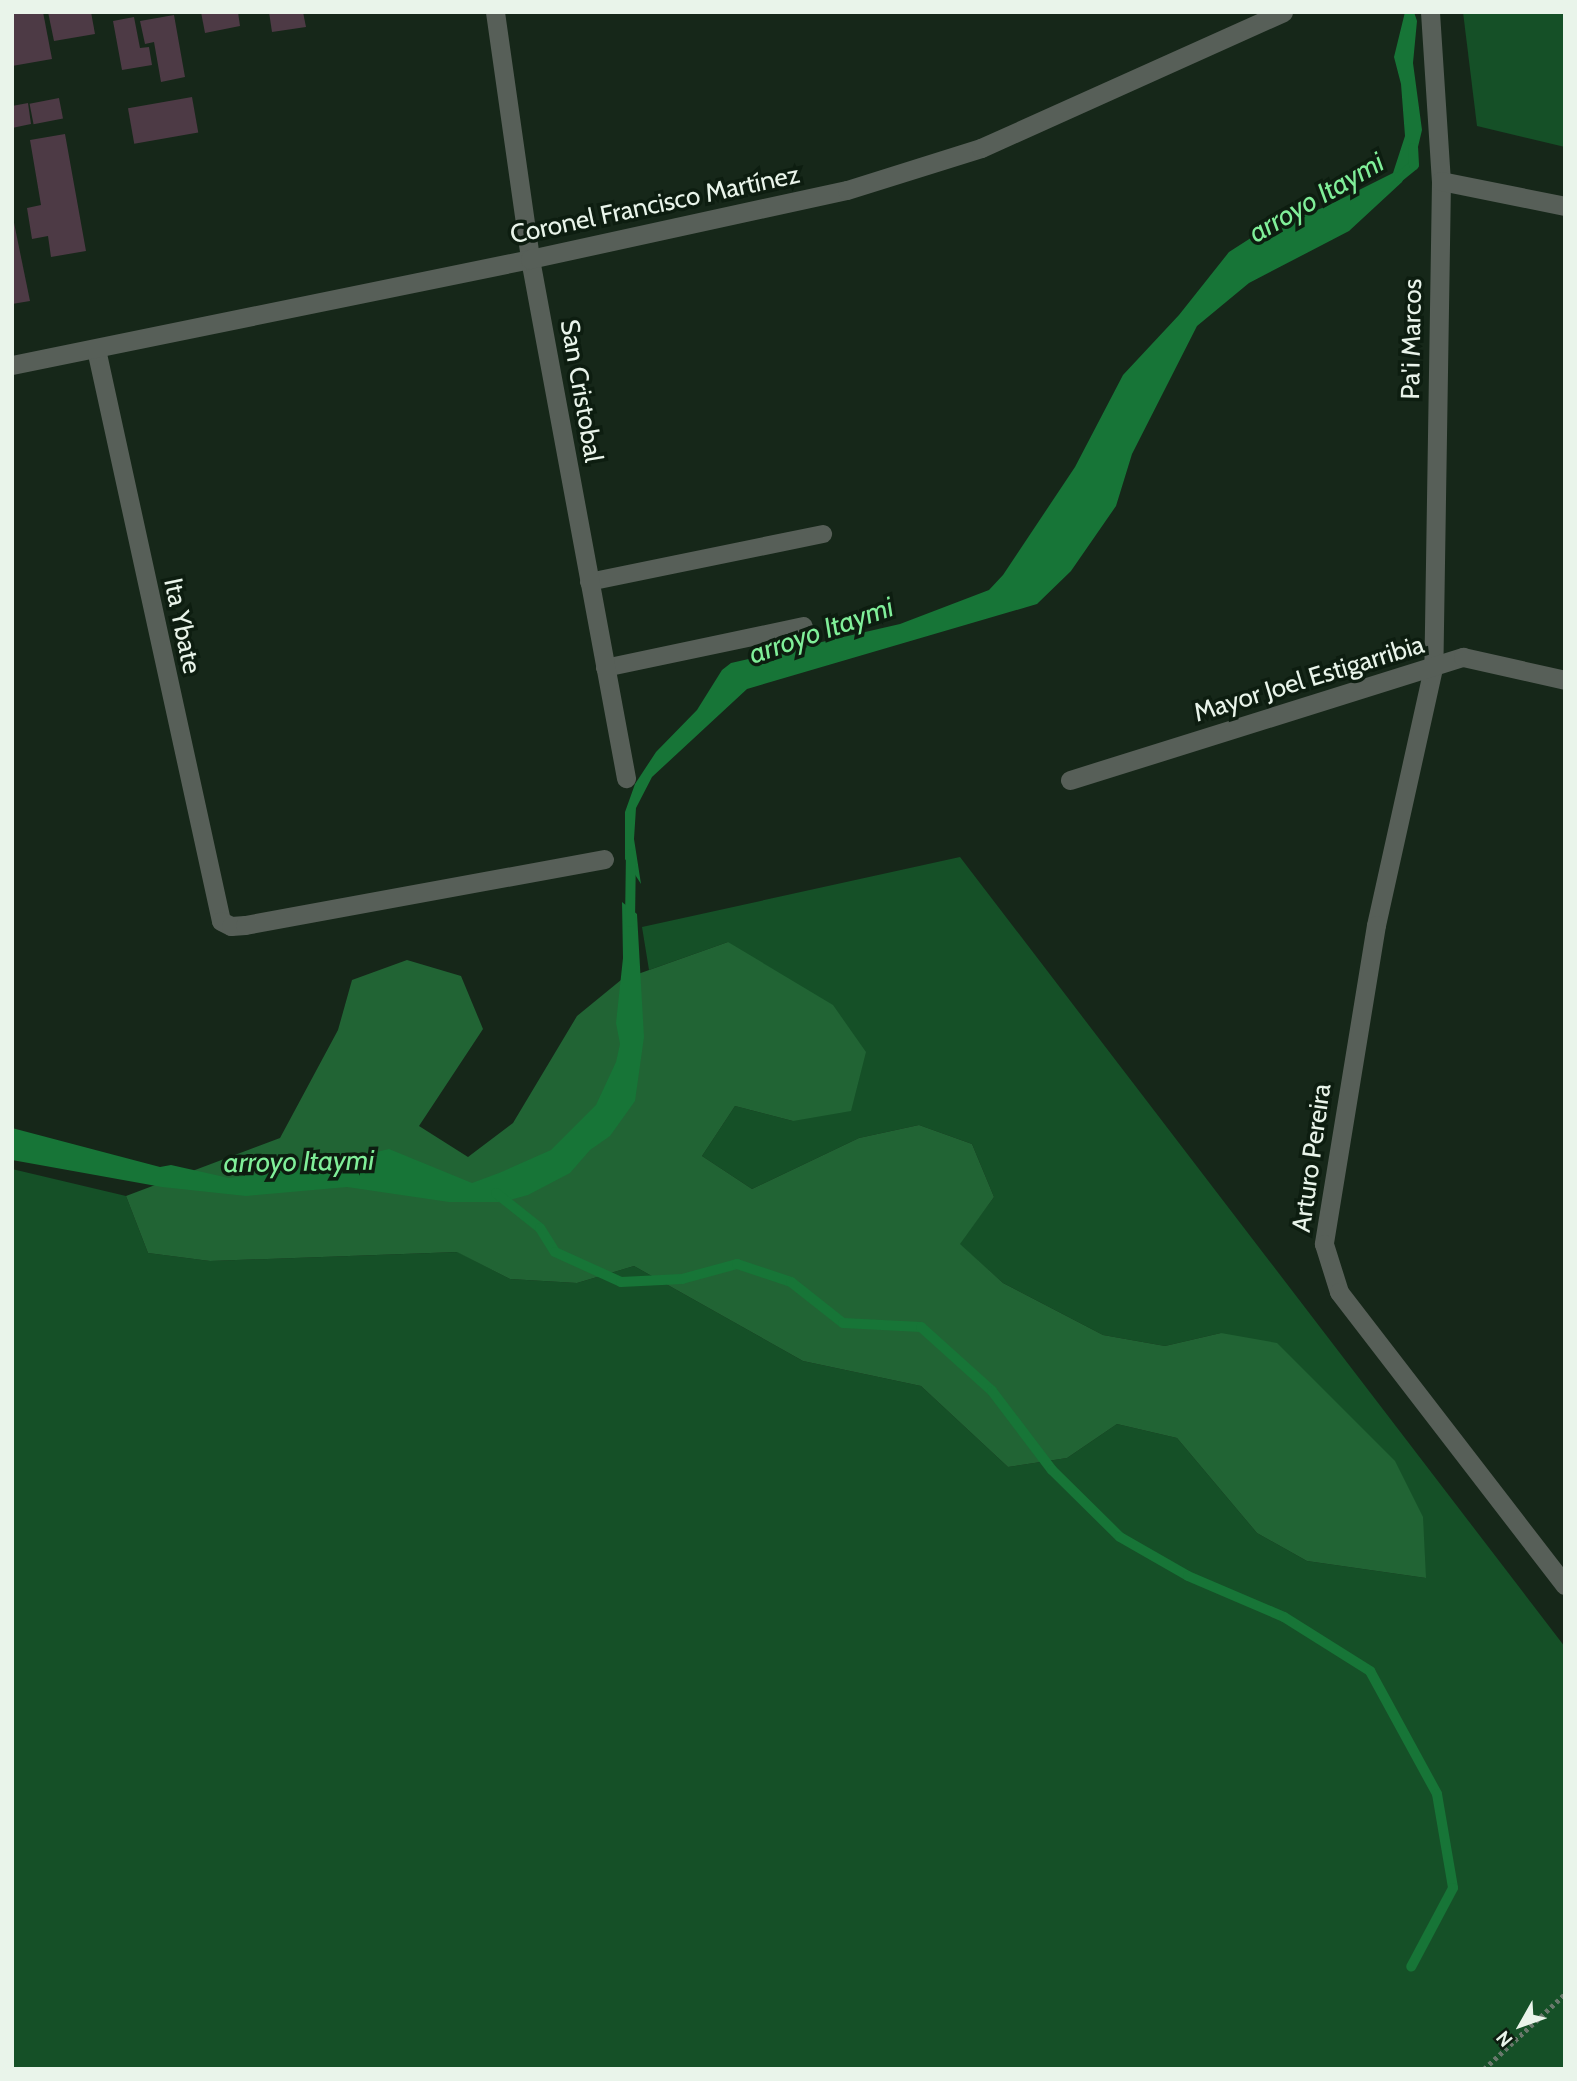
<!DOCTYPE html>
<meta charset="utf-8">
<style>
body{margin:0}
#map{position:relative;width:1577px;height:2081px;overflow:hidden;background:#162719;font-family:Cabin,sans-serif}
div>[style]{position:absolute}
.green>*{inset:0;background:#155027}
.forest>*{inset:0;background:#216434}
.water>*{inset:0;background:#177537}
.stream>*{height:10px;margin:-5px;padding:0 5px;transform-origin:5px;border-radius:5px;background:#177537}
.building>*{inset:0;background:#4d3a45;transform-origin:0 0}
.path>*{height:4.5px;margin-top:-2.25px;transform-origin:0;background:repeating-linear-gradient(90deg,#69786c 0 3.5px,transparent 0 7px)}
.service>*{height:18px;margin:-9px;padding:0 9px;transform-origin:9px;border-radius:9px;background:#575f58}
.minor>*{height:19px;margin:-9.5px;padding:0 9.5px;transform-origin:9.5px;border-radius:9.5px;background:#575f58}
span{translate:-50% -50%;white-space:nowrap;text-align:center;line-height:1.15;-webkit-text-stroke:7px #0d1d10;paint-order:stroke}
.street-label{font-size:26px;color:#e9f4ea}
.water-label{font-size:28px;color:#80ef99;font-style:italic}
.frame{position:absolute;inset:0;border:14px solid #e9f4ea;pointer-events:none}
.north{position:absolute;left:1486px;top:1990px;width:70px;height:70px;-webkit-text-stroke:5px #0d1d10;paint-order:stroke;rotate:230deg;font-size:19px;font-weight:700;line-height:28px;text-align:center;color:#e9f4ea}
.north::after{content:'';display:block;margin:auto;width:24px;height:32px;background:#e9f4ea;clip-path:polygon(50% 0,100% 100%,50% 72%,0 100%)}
</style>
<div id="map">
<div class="green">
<i style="clip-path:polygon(1463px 12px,1565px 12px,1565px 147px,1477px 126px)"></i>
<i style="clip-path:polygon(960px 857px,1565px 1647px,1565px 2069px,12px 2069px,12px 1169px,126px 1196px,148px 1253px,210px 1261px,458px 1252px,510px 1279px,577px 1283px,634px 1266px,803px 1361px,921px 1386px,1008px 1467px,1067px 1458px,1117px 1424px,1177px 1438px,1257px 1533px,1307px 1561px,1426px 1578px,1221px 1333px,1165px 1346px,1103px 1335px,1003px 1283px,959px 1244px,994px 1197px,972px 1144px,919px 1125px,859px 1138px,752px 1189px,702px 1156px,735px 1106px,793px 1121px,728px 942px,649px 970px,642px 927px)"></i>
</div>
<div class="forest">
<i style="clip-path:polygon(728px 942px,833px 1005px,866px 1052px,851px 1111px,793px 1121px,735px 1106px,702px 1156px,752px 1189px,859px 1138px,919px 1125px,972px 1144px,994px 1197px,960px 1244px,1003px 1283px,1103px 1335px,1165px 1346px,1221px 1333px,1277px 1343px,1395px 1461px,1423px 1517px,1426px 1578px,1307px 1561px,1257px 1533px,1177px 1438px,1117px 1424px,1067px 1458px,1008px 1467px,921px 1386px,803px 1361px,634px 1266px,577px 1283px,510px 1279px,457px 1252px,210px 1261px,148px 1253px,126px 1196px,280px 1138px,338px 1030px,352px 980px,407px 960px,461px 976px,483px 1029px,419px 1126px,468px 1157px,513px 1123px,577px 1016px,621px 980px)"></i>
</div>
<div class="water">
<i style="clip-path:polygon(1405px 12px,1414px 12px,1417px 21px,1413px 63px,1422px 130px,1417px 151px,1402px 182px,1349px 231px,1249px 283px,1197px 326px,1132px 454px,1116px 506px,1071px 571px,1037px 604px,747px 689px,652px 777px,636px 808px,634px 839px,641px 884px,625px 859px,625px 812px,635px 784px,656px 752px,697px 710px,722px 670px,731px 663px,900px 624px,989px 590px,1003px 575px,1075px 467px,1123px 375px,1179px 315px,1229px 252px,1257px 234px,1327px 206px,1393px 173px,1405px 136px,1401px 84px,1394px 57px)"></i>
<i style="clip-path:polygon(622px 902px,637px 914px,644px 1037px,635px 1101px,610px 1136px,590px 1150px,570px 1173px,528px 1195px,503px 1202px,449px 1202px,347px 1187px,246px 1196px,162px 1187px,12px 1160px,12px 1128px,160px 1167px,171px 1165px,229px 1178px,317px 1166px,389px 1149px,472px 1183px,499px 1173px,551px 1150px,596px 1105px,616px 1062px,620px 1044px,616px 1023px,623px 958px)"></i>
</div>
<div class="stream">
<i style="left:1399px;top:177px;width:19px;rotate:-39deg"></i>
<i style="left:1414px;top:165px;width:17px;rotate:-93deg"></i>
<i style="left:630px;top:922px;width:68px;rotate:-89.2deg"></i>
<i style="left:496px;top:1193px;width:56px;rotate:38.5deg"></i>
<i style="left:540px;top:1228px;width:28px;rotate:58deg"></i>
<i style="left:555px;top:1252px;width:72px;rotate:24.4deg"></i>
<i style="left:621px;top:1282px;width:61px;rotate:-2.8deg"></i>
<i style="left:682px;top:1279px;width:57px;rotate:-15.3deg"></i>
<i style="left:737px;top:1264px;width:57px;rotate:18.4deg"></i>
<i style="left:791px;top:1282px;width:66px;rotate:38.3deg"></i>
<i style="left:843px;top:1323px;width:78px;rotate:2.9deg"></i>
<i style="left:921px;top:1327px;width:96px;rotate:42deg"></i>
<i style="left:992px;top:1391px;width:99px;rotate:52.8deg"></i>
<i style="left:1052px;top:1470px;width:95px;rotate:44.6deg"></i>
<i style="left:1120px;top:1537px;width:78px;rotate:29.8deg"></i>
<i style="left:1188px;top:1576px;width:104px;rotate:23.1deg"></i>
<i style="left:1284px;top:1617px;width:102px;rotate:32.1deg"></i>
<i style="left:1370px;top:1671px;width:140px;rotate:61.4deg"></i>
<i style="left:1437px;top:1794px;width:95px;rotate:80.3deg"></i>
<i style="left:1453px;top:1888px;width:89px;rotate:118deg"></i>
</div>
<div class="building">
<i style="clip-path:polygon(12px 12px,43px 12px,52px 59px,12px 66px)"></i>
<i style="clip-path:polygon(48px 12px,91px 12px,95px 34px,54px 41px)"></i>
<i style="clip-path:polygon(201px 12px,238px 12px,240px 26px,205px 33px)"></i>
<i style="clip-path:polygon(269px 12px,303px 12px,306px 27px,272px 32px)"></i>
<i style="clip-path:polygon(174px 15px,185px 77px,161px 82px,154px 42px,145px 44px,140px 21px)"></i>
<i style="clip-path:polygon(134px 17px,140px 48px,149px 47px,152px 65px,122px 70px,113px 21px)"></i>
<i style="left:192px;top:97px;width:36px;height:65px;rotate:80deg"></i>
<i style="left:59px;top:98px;width:21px;height:30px;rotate:79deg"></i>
<i style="clip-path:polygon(28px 103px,31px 124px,12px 128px,12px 106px)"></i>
<i style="clip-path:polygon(65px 134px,86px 251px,51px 257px,48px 236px,32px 239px,27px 208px,41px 205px,30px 140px)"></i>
<i style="clip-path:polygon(12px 213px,30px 301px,12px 304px)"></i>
</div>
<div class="path">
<i style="left:1484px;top:2069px;width:110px;rotate:-42.8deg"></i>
</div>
<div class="service">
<i style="left:589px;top:582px;width:239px;rotate:-11.6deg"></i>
<i style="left:605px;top:668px;width:203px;rotate:-11.9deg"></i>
</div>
<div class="minor">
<i style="left:495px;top:12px;width:249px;rotate:81.9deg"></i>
<i style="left:530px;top:259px;width:528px;rotate:79.52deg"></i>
<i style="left:1430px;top:12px;width:169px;rotate:86.3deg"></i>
<i style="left:1441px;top:181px;width:487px;rotate:90.9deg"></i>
<i style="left:1433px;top:668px;width:263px;rotate:102.5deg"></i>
<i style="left:1376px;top:925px;width:323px;rotate:99.3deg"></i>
<i style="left:1324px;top:1244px;width:50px;rotate:72.6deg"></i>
<i style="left:1339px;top:1292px;width:370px;rotate:52.4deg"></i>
<i style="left:1441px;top:181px;width:126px;rotate:11.4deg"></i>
<i style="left:96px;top:349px;width:585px;rotate:77.67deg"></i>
<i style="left:221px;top:921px;width:11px;rotate:27deg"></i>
<i style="left:231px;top:926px;width:14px;rotate:-4deg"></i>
<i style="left:245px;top:925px;width:365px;rotate:-10.4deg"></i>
<i style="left:12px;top:365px;width:529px;rotate:-11.56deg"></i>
<i style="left:530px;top:259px;width:324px;rotate:-12.3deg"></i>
<i style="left:847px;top:190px;width:140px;rotate:-17.4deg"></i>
<i style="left:981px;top:148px;width:331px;rotate:-24.2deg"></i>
<i style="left:1070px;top:780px;width:412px;rotate:-17.4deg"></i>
<i style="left:1463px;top:657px;width:105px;rotate:12.7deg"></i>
</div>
<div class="street-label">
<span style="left:655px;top:205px;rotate:-12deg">Coronel Francisco Martínez</span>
<span style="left:1412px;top:339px;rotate:-89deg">Pa'i Marcos</span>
<span style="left:581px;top:391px;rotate:80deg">San Cristobal</span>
<span style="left:182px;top:626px;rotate:78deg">Ita Ybate</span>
<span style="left:1309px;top:679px;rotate:-17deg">Mayor Joel Estigarribia</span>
<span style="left:1312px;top:1158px;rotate:-82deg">Arturo Pereira</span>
</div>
<div class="water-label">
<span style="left:1316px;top:197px;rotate:-30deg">arroyo Itaymi</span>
<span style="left:821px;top:630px;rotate:-19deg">arroyo Itaymi</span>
<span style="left:299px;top:1161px;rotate:-1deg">arroyo Itaymi</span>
</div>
<div class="frame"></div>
<div class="north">N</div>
</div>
